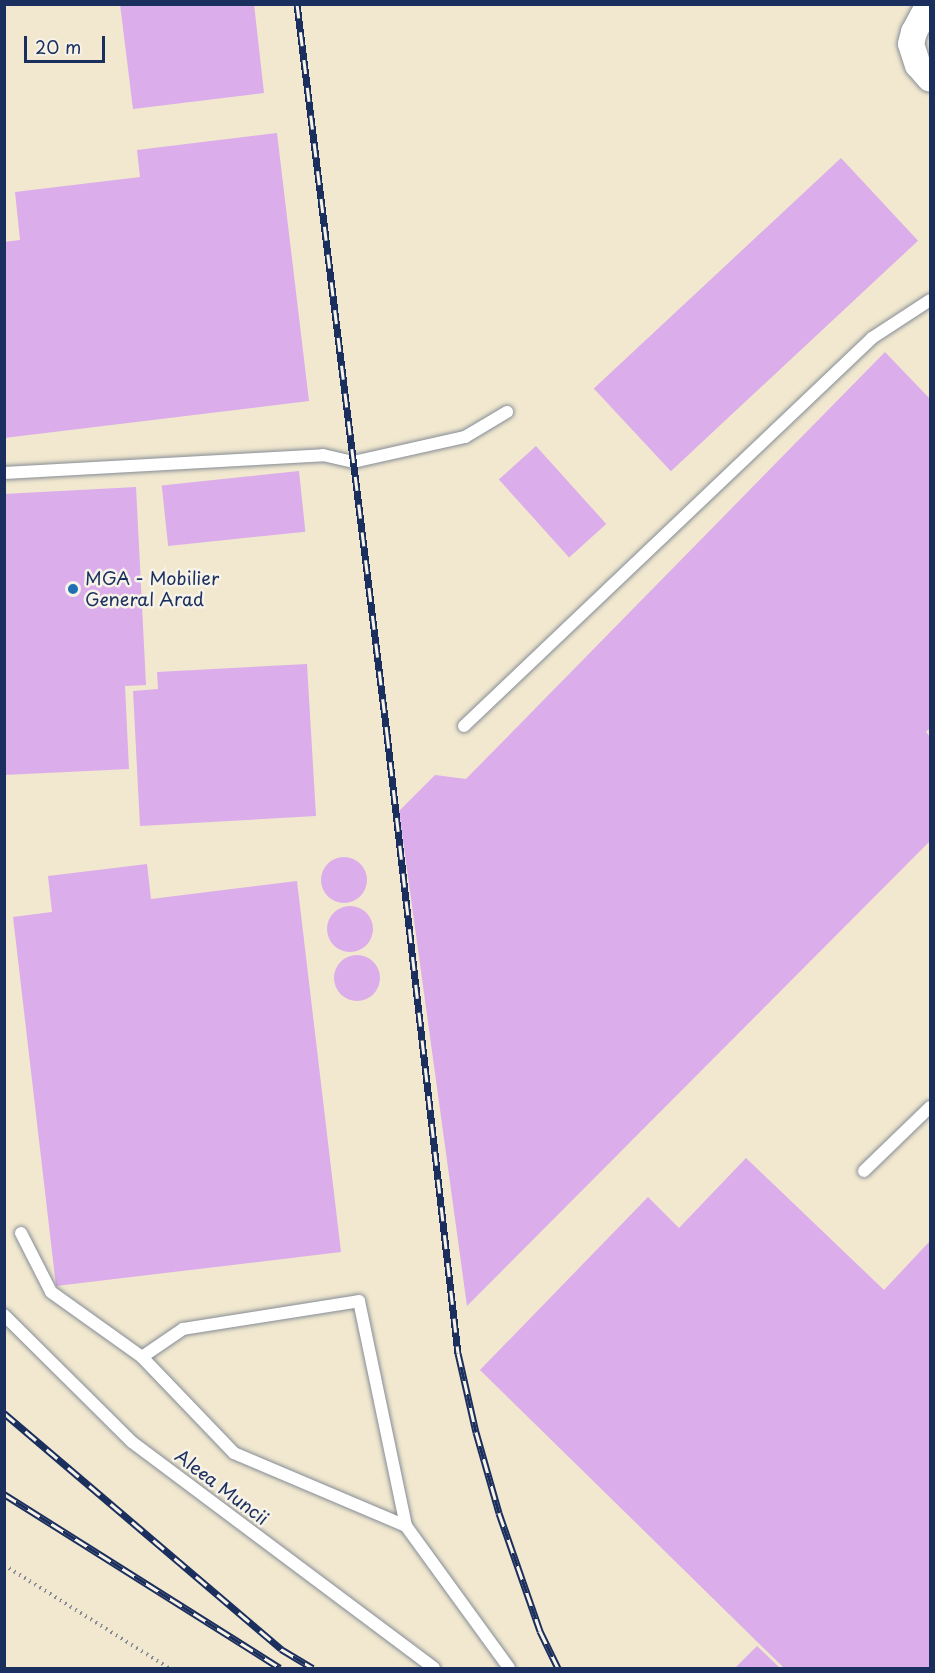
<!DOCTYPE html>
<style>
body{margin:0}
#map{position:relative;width:935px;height:1673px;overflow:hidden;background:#f1e8cf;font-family:"Playpen Sans",sans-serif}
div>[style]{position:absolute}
.building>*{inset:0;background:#dbadea;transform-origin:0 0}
.round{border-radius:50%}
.path>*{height:4px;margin-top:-2px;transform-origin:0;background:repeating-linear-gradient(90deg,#868c96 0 1.5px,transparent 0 6px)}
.roads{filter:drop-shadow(0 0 2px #868c96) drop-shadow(0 0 2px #868c96)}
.lane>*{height:12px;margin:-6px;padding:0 6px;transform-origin:6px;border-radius:6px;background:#fff}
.street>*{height:26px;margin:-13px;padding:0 13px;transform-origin:13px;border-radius:13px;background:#fff}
.rail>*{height:7px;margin-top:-3.5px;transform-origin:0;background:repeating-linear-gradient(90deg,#f7f3e8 0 14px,#1b2f5e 0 28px);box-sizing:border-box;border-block:2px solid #1b2f5e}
.dots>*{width:16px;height:16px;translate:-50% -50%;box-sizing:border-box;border:3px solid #f7f3e8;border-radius:50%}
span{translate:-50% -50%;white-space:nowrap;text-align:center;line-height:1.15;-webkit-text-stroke:5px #f7f3e8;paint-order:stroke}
.poi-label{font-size:18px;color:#1b2f5e}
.left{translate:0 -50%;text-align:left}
.street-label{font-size:18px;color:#1b2f5e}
.frame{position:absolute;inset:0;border:6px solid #1b2f5e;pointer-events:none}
.scale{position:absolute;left:24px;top:36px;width:81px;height:27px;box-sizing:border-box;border:3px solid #1b2f5e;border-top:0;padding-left:8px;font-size:18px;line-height:21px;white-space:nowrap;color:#1b2f5e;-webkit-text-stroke:4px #f7f3e8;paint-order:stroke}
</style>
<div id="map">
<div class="building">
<i style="clip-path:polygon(120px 4px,254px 4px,264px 93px,133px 109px)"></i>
<i style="clip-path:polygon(277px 133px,309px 401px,4px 438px,4px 242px,20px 240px,15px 192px,140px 177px,137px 150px)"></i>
<i style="left:841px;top:158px;width:113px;height:338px;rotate:47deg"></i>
<i style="clip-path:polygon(885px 352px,930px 399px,930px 728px,926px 732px,930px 737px,930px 841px,467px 1306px,399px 811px,435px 775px,466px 779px)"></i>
<i style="left:536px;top:446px;width:105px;height:50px;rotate:48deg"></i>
<i style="left:299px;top:471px;width:61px;height:138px;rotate:84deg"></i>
<i style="clip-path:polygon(136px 487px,146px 685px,125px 686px,129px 769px,4px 775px,4px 494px)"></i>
<i style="clip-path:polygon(307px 664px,316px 816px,140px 826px,133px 691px,158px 689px,157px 672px)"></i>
<i class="round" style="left:321px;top:857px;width:46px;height:46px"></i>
<i style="clip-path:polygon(147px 864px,151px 899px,297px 881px,341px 1252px,56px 1286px,13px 917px,52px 912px,48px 876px)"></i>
<i class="round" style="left:327px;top:906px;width:46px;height:46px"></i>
<i class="round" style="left:334px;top:955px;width:46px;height:46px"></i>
<i style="clip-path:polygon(746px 1158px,884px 1290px,930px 1241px,930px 1668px,784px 1668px,480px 1370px,648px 1197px,679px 1228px)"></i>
<i style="clip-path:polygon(757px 1646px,780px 1668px,735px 1668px)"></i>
</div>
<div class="path">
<i style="left:4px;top:1565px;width:195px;rotate:32deg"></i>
</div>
<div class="roads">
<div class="lane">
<i style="left:4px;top:473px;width:320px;rotate:-3.2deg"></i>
<i style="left:323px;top:455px;width:31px;rotate:13deg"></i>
<i style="left:353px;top:462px;width:115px;rotate:-12.6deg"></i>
<i style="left:465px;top:437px;width:49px;rotate:-30.8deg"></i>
<i style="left:464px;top:726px;width:563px;rotate:-43.56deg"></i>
<i style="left:872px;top:338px;width:69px;rotate:-33.2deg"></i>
<i style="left:864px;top:1171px;width:92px;rotate:-44.1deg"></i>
<i style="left:21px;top:1233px;width:66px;rotate:63deg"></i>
<i style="left:51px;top:1292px;width:112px;rotate:35.5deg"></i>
<i style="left:4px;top:1315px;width:180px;rotate:44.8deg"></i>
<i style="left:132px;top:1442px;width:377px;rotate:36.8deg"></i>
<i style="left:406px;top:1526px;width:187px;rotate:-157deg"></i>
<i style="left:234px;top:1453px;width:133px;rotate:-133.8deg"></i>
<i style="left:142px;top:1357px;width:50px;rotate:-34.3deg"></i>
<i style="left:183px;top:1329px;width:178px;rotate:-9deg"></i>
<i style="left:359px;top:1301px;width:230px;rotate:78.2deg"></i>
<i style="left:406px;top:1526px;width:175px;rotate:54deg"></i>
</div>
<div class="street">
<i style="left:929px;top:4px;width:32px;rotate:118deg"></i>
<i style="left:914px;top:32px;width:12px;rotate:104deg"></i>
<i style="left:911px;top:44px;width:22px;rotate:72deg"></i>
<i style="left:918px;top:65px;width:18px;rotate:49deg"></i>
</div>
</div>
<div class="rail">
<i style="left:297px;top:4px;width:736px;rotate:82.97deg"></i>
<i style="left:387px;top:734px;width:623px;rotate:83.46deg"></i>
<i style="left:458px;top:1353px;width:81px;rotate:77.2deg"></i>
<i style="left:476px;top:1432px;width:84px;rotate:74.1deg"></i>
<i style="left:499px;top:1513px;width:125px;rotate:70.8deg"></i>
<i style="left:540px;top:1631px;width:41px;rotate:64.1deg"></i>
<i style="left:4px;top:1413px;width:364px;rotate:40.4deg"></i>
<i style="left:281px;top:1649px;width:37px;rotate:31deg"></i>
<i style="left:4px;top:1494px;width:326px;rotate:32.2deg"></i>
</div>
<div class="dots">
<i style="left:73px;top:589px;background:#1f6fb2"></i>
</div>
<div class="poi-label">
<span class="left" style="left:85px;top:589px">MGA - Mobilier<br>General Arad</span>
</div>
<div class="street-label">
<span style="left:222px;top:1487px;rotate:37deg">Aleea Muncii</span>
</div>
<div class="frame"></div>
<div class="scale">20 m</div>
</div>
